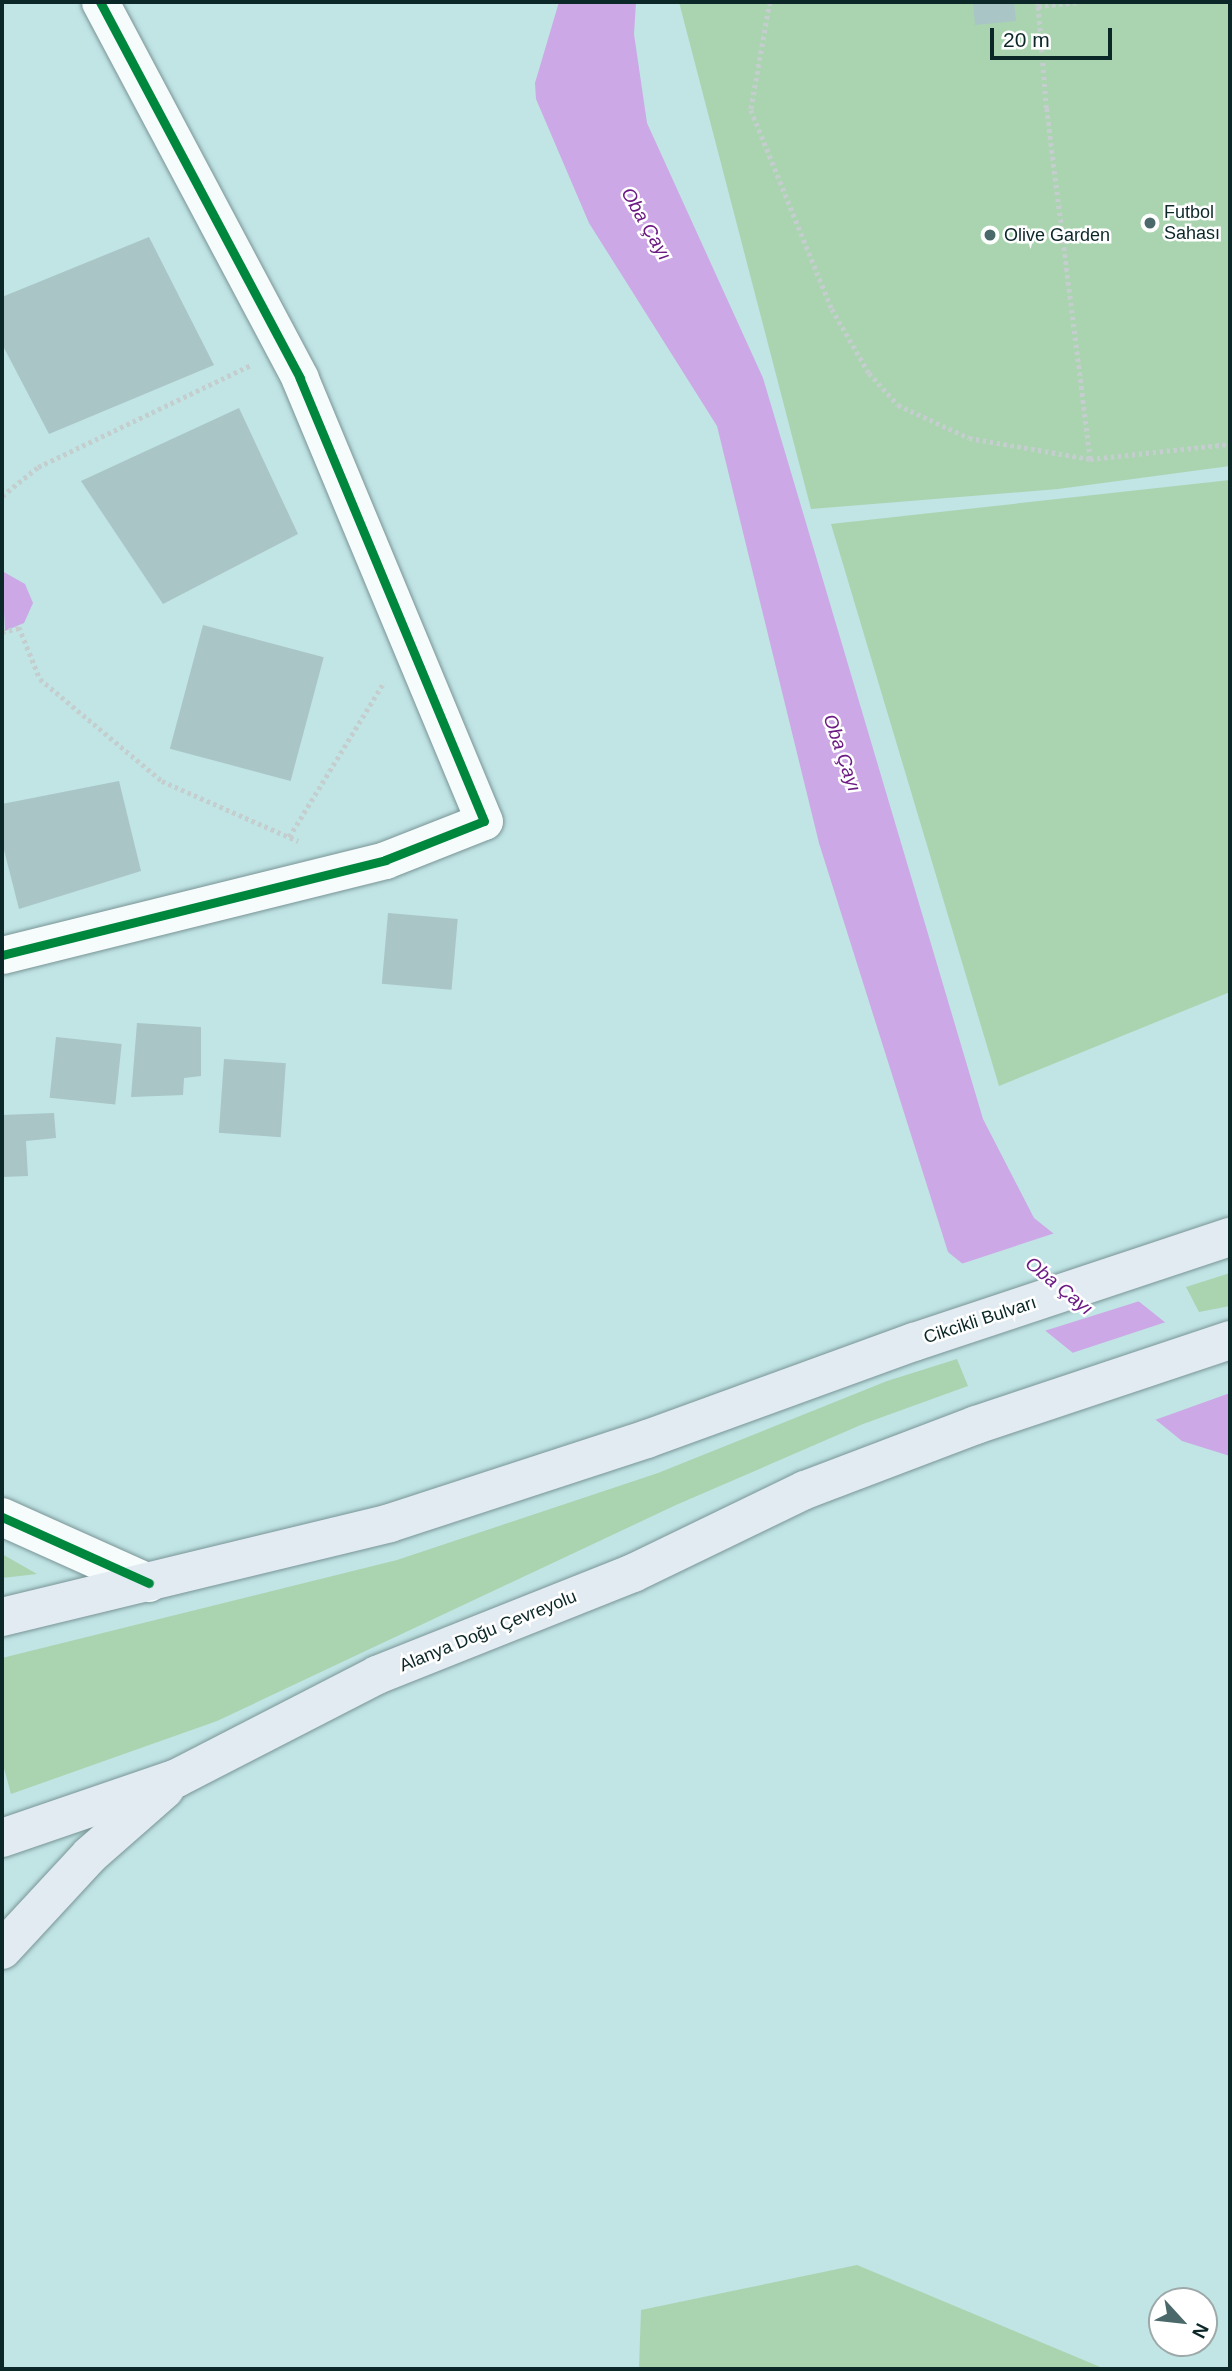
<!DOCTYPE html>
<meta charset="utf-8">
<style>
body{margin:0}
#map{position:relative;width:1232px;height:2371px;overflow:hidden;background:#c1e4e5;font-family:Arial,sans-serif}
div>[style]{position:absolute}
.green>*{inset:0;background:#a9d4af}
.water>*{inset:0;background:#cca8e6}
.pier>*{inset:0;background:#c1e4e5}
.building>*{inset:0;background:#a9c5c6;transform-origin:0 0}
.path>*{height:4.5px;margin-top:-2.25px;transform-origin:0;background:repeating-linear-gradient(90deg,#c4cece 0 3.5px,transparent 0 7px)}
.roads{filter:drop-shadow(0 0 2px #799596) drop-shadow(0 0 2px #799596)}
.street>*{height:37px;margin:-18.5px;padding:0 18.5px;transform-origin:18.5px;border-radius:18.5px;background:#f6fbfb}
.secondary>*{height:38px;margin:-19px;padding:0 19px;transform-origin:19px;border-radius:19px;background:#f6fbfb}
.highway>*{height:38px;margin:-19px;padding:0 19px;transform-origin:19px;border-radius:19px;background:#e1ebf1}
.cycleway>*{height:9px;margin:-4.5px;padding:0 4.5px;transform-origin:4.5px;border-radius:4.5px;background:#00873e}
.dots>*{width:19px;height:19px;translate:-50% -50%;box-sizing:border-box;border:4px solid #fff;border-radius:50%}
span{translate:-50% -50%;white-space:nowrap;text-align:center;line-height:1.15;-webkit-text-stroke:5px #fff;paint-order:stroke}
.poi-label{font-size:18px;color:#0c2728}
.left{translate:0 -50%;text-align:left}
.street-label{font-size:18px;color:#0c2728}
.water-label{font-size:19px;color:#6c1b84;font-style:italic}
.frame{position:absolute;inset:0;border:4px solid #0c2728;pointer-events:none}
.north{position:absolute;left:1148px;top:2287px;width:70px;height:70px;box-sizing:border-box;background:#fff;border:2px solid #9ea9a9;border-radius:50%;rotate:117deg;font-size:19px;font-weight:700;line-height:28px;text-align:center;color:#0c2728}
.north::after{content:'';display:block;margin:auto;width:24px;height:32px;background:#4b696a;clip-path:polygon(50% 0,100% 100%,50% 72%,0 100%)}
.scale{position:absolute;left:990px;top:28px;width:122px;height:32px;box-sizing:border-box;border:4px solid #0c2728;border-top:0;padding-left:9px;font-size:21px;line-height:24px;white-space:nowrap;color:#0c2728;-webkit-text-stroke:5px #fff;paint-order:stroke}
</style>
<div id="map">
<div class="green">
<i style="clip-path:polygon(679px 2px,1230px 2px,1230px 466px,1058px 489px,811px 509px)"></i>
<i style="clip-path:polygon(1230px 480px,1230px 992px,999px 1086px,831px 524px)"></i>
<i style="clip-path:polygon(1230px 1273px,1230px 1306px,1199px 1312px,1186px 1287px)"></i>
<i style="clip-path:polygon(957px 1359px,968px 1386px,863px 1424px,676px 1505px,217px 1721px,11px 1794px,2px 1761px,2px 1658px,397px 1560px,658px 1473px,887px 1381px)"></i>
<i style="clip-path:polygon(2px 1554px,37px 1574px,2px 1578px)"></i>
<i style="clip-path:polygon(857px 2265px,1105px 2369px,639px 2369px,641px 2310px)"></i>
</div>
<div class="water">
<i style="clip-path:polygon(559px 2px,636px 2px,634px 34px,647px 123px,763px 378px,983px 1119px,1034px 1218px,1230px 1374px,1230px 1456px,1182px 1441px,948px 1252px,819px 843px,717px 426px,589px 223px,536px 99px,535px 83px)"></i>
<i style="clip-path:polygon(2px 571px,25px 584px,33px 603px,24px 623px,5px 631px)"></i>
</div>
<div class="pier">
<i style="clip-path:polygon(1058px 1232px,1143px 1300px,1041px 1332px,958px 1265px)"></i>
<i style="clip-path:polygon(1169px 1321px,1230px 1370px,1230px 1393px,1152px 1421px,1069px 1354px)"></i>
</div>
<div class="building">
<i style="clip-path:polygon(973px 2px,1014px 2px,1016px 21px,975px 25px)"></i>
<i style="clip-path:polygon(149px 237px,214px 365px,49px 434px,2px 344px,2px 297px)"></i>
<i style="clip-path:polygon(239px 408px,298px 534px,163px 604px,81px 481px)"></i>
<i style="left:203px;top:625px;width:125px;height:128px;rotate:15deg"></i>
<i style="clip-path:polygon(119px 781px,141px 871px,19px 909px,2px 842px,2px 804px)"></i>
<i style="left:388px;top:913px;width:70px;height:71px;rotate:5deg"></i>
<i style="clip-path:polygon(137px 1023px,201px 1027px,201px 1076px,184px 1078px,183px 1095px,131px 1097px)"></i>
<i style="left:56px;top:1037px;width:66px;height:61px;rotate:6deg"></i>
<i style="left:224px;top:1059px;width:62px;height:74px;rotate:4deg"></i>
<i style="clip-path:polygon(54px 1113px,56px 1138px,26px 1141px,28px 1176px,2px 1177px,2px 1115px)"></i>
</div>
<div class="path">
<i style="left:770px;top:2px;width:110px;rotate:100deg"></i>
<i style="left:751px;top:110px;width:215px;rotate:67.9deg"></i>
<i style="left:832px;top:309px;width:74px;rotate:60deg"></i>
<i style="left:869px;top:373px;width:43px;rotate:47.8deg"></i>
<i style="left:898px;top:405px;width:78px;rotate:24.9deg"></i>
<i style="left:969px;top:438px;width:123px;rotate:9.8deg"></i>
<i style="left:1090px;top:459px;width:354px;rotate:-97.1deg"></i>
<i style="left:1046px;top:108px;width:102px;rotate:-94.5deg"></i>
<i style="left:1038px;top:2px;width:4px;rotate:90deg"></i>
<i style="left:1038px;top:6px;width:41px;rotate:-5.6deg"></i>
<i style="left:1090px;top:459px;width:141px;rotate:-6.1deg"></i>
<i style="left:2px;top:496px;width:46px;rotate:-38.9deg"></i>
<i style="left:38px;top:467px;width:236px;rotate:-25.6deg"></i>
<i style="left:19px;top:627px;width:56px;rotate:68deg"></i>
<i style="left:40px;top:679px;width:159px;rotate:39.9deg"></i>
<i style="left:162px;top:781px;width:149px;rotate:23.8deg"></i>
<i style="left:2px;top:632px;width:17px;rotate:-13deg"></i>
<i style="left:289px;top:837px;width:182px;rotate:-58.5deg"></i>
</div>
<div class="roads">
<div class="street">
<i style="left:2px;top:955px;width:395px;rotate:-13.9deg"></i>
<i style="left:385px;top:860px;width:106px;rotate:-21.5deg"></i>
<i style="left:484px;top:821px;width:480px;rotate:-112.6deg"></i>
<i style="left:300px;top:378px;width:426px;rotate:-118deg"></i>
</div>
<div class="secondary">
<i style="left:2px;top:1517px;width:161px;rotate:24.2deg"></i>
</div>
<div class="highway">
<i style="left:2px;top:1617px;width:399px;rotate:-13.6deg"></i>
<i style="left:390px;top:1523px;width:270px;rotate:-18.1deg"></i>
<i style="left:647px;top:1439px;width:284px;rotate:-20deg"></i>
<i style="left:914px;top:1342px;width:333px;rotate:-18.4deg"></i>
<i style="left:2px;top:1838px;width:185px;rotate:-18.9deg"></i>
<i style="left:177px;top:1778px;width:225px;rotate:-27.2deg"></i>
<i style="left:377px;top:1675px;width:276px;rotate:-21.7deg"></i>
<i style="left:633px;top:1573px;width:191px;rotate:-25.8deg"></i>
<i style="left:805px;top:1490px;width:183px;rotate:-20.8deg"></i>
<i style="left:976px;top:1425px;width:268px;rotate:-18.5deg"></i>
<i style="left:2px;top:1950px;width:129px;rotate:-47.2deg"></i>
<i style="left:90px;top:1855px;width:100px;rotate:-41.3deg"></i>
</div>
</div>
<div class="cycleway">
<i style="left:2px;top:955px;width:395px;rotate:-13.9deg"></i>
<i style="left:385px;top:860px;width:106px;rotate:-21.5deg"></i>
<i style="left:484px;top:821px;width:480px;rotate:-112.6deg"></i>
<i style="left:300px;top:378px;width:426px;rotate:-118deg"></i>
<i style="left:2px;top:1517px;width:161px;rotate:24.2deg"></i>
</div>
<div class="dots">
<i style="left:1150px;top:223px;background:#4b696a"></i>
<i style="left:990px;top:235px;background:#4b696a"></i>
</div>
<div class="poi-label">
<span class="left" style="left:1164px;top:223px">Futbol<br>Sahası</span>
<span class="left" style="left:1004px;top:235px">Olive Garden</span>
</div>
<div class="street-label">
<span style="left:980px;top:1320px;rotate:-18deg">Cikcikli Bulvarı</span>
<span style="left:488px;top:1631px;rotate:-22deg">Alanya Doğu Çevreyolu</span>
</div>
<div class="water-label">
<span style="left:646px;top:224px;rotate:60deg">Oba Çayı</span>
<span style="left:842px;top:753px;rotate:71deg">Oba Çayı</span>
<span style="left:1059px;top:1286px;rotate:39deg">Oba Çayı</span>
</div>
<div class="frame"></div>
<div class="north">N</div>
<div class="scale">20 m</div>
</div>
